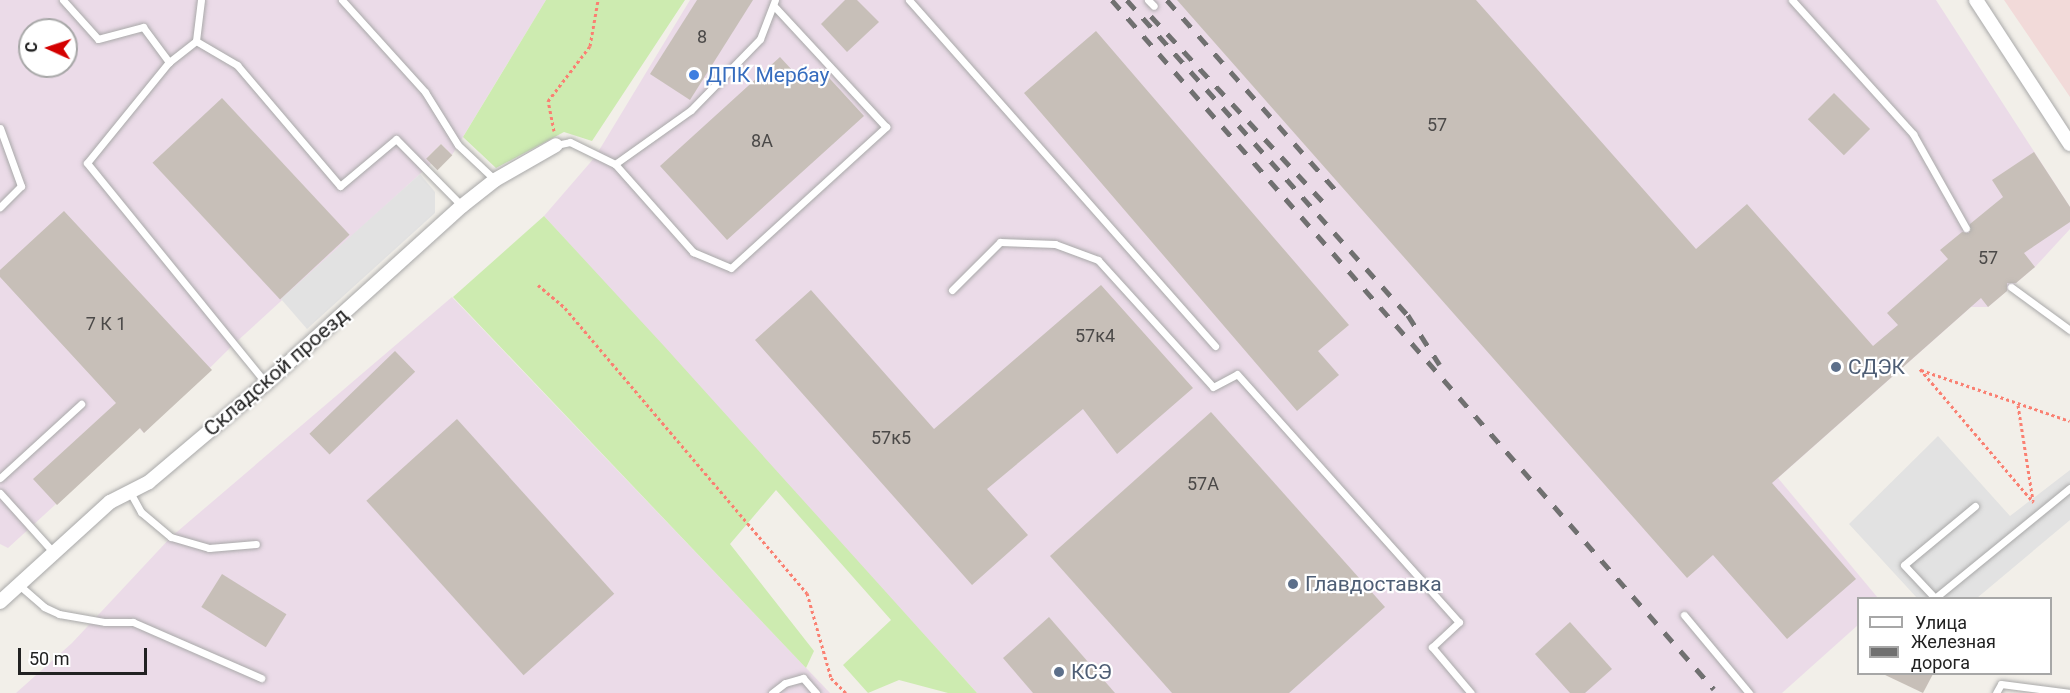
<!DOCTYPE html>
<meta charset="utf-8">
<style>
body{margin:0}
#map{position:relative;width:2070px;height:693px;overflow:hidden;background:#f2efe9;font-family:Roboto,sans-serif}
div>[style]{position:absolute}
.commercial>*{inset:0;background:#f2dad9}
.industrial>*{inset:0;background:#ebdbe8}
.grass>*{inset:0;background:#cdebb0}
.parking>*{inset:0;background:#e2e2e2}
.building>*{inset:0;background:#c7bfb8;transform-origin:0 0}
.path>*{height:3px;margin-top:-1.5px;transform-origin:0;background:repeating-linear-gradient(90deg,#fa8072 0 3px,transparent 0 6px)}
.roads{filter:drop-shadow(0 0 2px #a9a9a9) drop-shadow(0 0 2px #a9a9a9)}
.service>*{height:7px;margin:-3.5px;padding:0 3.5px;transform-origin:3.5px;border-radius:3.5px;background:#fff}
.minor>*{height:14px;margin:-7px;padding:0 7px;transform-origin:7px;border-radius:7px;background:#fff}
.rail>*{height:4.5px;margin-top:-2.25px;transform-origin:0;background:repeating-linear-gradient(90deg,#707070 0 12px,transparent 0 24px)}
.dots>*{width:16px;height:16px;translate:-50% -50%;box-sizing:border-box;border:3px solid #fff;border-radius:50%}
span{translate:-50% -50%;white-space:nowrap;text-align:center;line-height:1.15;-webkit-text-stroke:4.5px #fff;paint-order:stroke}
.number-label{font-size:18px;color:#4b4948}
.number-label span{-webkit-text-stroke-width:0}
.shop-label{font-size:21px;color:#366cbe}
.left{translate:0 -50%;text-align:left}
.service-label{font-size:21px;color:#4e5e75}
.street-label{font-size:21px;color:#222}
.legend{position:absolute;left:1857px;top:597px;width:195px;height:78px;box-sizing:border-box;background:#fff;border:2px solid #a7a7a7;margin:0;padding:8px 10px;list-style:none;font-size:18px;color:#222}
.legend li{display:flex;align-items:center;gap:12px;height:30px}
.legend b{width:30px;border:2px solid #a7a7a7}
.north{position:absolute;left:18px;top:18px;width:60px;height:60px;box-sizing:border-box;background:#fff;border:2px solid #a7a7a7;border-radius:50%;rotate:273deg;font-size:16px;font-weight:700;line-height:24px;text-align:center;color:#222}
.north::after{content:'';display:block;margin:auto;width:21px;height:27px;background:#d40000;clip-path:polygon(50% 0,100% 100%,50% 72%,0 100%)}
.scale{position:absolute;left:18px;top:648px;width:129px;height:27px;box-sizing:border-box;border:3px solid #222;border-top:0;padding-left:8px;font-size:18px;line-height:21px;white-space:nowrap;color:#222;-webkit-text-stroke:4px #fff;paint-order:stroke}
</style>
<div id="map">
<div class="commercial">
<i style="clip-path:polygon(2004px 0,2070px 0,2070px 97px)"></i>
</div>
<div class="industrial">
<i style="clip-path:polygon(evenodd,0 0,546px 0,452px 155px,441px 144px,427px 158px,432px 163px,234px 344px,144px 433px,139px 428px,8px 548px,0 544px,0 0,30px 30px,66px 30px,66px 66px,30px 66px,30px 30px)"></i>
<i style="clip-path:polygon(690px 0,1936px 0,2070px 207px,2070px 229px,2035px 267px,1988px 307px,1971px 307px,1778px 478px,1878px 598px,1858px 598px,1858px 625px,1782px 693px,977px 693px,544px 216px,595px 157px)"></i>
<i style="clip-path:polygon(452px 297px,830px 693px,16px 693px,72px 643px,171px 537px)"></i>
</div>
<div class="grass">
<i style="clip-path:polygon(546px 0,685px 0,592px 141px,564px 132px,496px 168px,463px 137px)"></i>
<i style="clip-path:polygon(544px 216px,664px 346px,977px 693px,948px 693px,899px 680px,868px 693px,843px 665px,891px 620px,776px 490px,730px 544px,814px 651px,806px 668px,453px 297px)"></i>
</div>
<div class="parking">
<i style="clip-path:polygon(420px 174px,435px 192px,435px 213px,307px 329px,281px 299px)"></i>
<i style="clip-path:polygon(1938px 436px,2010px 516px,2070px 470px,2070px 520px,1977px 598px,1917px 598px,1849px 524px)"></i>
</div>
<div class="building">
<i style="clip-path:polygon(697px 0,753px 0,690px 100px,650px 74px)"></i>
<i style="clip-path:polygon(845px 0,857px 0,879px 22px,847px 52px,821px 24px)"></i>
<i style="clip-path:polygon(1177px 0,1476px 0,1696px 249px,1747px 204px,1873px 346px,1898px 325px,1887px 313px,1948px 259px,1940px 250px,1962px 232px,1969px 233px,1970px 224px,2003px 197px,1992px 180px,2034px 152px,2070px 207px,2070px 222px,2024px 253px,2035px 267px,2016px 283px,2007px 283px,2007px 291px,1988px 307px,1981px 298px,1772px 483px,1856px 579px,1787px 639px,1713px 555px,1687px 578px)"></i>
<i style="clip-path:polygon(1096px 31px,1349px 325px,1318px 351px,1339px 375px,1297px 411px,1024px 93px)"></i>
<i style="clip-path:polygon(780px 57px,804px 83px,820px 68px,864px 116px,727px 240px,660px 166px)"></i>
<i style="left:1834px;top:93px;width:51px;height:37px;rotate:45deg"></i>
<i style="left:222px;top:98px;width:187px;height:95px;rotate:47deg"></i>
<i style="left:441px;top:144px;width:16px;height:21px;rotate:45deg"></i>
<i style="clip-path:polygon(64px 211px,212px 370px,144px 433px,140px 428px,57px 505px,33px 479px,116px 403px,0 277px,0 270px)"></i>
<i style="clip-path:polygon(1101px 285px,1193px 388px,1117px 454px,1083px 409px,987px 489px,1028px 535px,972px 585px,755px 340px,811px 290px,934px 429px)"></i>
<i style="left:395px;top:351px;width:29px;height:119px;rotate:46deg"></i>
<i style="clip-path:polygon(1211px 412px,1385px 607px,1289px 693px,1172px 693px,1050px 556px)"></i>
<i style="left:457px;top:419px;width:235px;height:122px;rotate:48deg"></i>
<i style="left:222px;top:574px;width:76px;height:39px;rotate:32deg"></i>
<i style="clip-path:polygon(1049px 617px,1115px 693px,1033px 693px,1003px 658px)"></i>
<i style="clip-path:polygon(1570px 622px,1612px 669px,1585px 693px,1570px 693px,1535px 654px)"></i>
<i style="clip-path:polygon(1883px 674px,1933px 674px,1923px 693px)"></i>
</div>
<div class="path">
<i style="left:554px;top:131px;width:31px;rotate:-101deg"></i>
<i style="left:548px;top:101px;width:69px;rotate:-52.6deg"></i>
<i style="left:590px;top:46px;width:47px;rotate:-80.1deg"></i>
<i style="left:538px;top:285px;width:35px;rotate:40deg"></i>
<i style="left:565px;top:308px;width:374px;rotate:49.7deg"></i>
<i style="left:807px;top:593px;width:88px;rotate:74.2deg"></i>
<i style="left:831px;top:678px;width:21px;rotate:45deg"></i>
<i style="left:1920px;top:369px;width:175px;rotate:49.6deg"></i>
<i style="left:1921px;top:370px;width:157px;rotate:18.9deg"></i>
<i style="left:2018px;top:405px;width:97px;rotate:81.1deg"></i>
</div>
<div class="roads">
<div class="service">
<i style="left:63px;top:0;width:52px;rotate:48.1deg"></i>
<i style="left:98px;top:39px;width:47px;rotate:-14.9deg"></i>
<i style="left:143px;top:27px;width:44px;rotate:53.4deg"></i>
<i style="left:201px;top:0;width:41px;rotate:97deg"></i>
<i style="left:196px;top:41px;width:34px;rotate:142deg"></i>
<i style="left:169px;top:62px;width:130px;rotate:129.1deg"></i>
<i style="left:87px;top:163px;width:284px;rotate:50.9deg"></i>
<i style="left:342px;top:0;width:124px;rotate:47.9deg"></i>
<i style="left:425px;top:92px;width:62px;rotate:58.1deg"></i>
<i style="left:458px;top:145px;width:51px;rotate:43.4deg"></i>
<i style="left:909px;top:0;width:462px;rotate:48.5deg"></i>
<i style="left:1148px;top:0;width:8px;rotate:45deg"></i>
<i style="left:1792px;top:0;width:181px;rotate:47.9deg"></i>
<i style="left:1913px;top:134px;width:108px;rotate:60.6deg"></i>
<i style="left:196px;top:41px;width:48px;rotate:30.3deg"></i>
<i style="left:237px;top:65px;width:159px;rotate:49.6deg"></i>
<i style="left:340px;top:186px;width:73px;rotate:-40deg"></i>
<i style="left:396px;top:139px;width:94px;rotate:45.4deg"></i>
<i style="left:0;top:128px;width:62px;rotate:70.1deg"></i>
<i style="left:21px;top:186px;width:30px;rotate:135deg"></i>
<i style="left:556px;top:145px;width:14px;rotate:-12deg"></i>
<i style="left:570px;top:142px;width:50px;rotate:26.1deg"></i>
<i style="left:615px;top:164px;width:93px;rotate:-35.4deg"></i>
<i style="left:691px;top:110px;width:99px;rotate:-45.8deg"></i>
<i style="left:760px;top:39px;width:42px;rotate:-69deg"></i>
<i style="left:615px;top:164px;width:118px;rotate:48.4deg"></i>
<i style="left:693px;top:252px;width:41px;rotate:22.8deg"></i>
<i style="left:731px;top:268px;width:210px;rotate:-42.3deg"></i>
<i style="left:886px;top:127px;width:165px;rotate:-132.8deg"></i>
<i style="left:2011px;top:287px;width:73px;rotate:36.1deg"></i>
<i style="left:952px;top:290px;width:68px;rotate:-45deg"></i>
<i style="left:1000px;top:242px;width:55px;rotate:2.1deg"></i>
<i style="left:1055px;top:244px;width:46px;rotate:20.4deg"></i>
<i style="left:1098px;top:260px;width:171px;rotate:47.8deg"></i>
<i style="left:1213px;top:387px;width:27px;rotate:-28deg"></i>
<i style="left:1237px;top:374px;width:333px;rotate:48.2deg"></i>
<i style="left:1459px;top:622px;width:37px;rotate:137deg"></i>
<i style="left:1432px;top:647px;width:60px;rotate:49.7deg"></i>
<i style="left:0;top:478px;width:110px;rotate:-42.4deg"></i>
<i style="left:0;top:493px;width:81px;rotate:48deg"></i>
<i style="left:131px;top:494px;width:21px;rotate:61deg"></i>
<i style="left:141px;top:512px;width:39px;rotate:40deg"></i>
<i style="left:171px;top:537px;width:40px;rotate:16deg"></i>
<i style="left:209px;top:548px;width:47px;rotate:-4.9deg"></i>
<i style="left:1975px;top:506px;width:92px;rotate:140.3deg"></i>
<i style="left:1904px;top:565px;width:45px;rotate:46.8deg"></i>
<i style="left:1935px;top:598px;width:174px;rotate:-39.2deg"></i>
<i style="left:19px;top:585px;width:33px;rotate:41deg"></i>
<i style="left:44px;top:607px;width:17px;rotate:25deg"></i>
<i style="left:59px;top:614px;width:47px;rotate:9.9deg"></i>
<i style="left:105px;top:622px;width:28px"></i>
<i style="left:133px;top:622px;width:140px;rotate:23.6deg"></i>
<i style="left:1684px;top:615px;width:102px;rotate:50.2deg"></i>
<i style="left:772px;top:693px;width:16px;rotate:-38deg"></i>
<i style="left:785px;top:683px;width:19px;rotate:-16deg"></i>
<i style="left:803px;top:678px;width:20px;rotate:49deg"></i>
<i style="left:1996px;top:693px;width:10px;rotate:-61deg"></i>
<i style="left:2001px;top:684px;width:70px;rotate:7.4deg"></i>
</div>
<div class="minor">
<i style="left:1976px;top:0;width:172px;rotate:56.9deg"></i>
<i style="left:0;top:602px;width:149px;rotate:-42.3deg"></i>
<i style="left:110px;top:502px;width:44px;rotate:-27.1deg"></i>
<i style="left:149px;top:482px;width:153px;rotate:-40.2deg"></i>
<i style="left:266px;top:383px;width:264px;rotate:-42.1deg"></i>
<i style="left:462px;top:206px;width:42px;rotate:-38.2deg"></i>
<i style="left:495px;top:180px;width:70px;rotate:-29.8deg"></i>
</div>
</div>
<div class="rail">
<i style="left:1112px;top:0;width:915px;rotate:48.86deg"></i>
<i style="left:1127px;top:0;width:422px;rotate:48.3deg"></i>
<i style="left:1408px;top:315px;width:59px;rotate:57.4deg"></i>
<i style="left:1167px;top:0;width:259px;rotate:48.4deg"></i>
<i style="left:1151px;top:16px;width:256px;rotate:47.2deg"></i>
</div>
<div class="dots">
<i style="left:694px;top:75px;background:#3f7fe0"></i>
<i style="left:1836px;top:367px;background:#5c6f8a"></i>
<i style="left:1293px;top:584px;background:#5c6f8a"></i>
<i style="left:1059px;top:672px;background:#5c6f8a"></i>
</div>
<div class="number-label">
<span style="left:702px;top:37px">8</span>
<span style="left:1437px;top:125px">57</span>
<span style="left:762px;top:141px">8А</span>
<span style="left:1988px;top:258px">57</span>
<span style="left:106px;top:324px">7 К 1</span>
<span style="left:1095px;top:336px">57к4</span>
<span style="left:891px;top:438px">57к5</span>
<span style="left:1203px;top:484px">57А</span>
</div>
<div class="shop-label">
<span class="left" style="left:706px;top:75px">ДПК Мербау</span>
</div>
<div class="service-label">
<span class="left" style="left:1848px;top:367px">СДЭК</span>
<span class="left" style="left:1305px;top:584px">Главдоставка</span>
<span class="left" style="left:1071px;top:672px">КСЭ</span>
</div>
<div class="street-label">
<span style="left:276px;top:372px;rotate:-41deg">Складской проезд</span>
</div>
<ul class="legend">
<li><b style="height:8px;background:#fff"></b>Улица</li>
<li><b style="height:8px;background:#707070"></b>Железная дорога</li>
</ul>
<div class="north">С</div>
<div class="scale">50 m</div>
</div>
